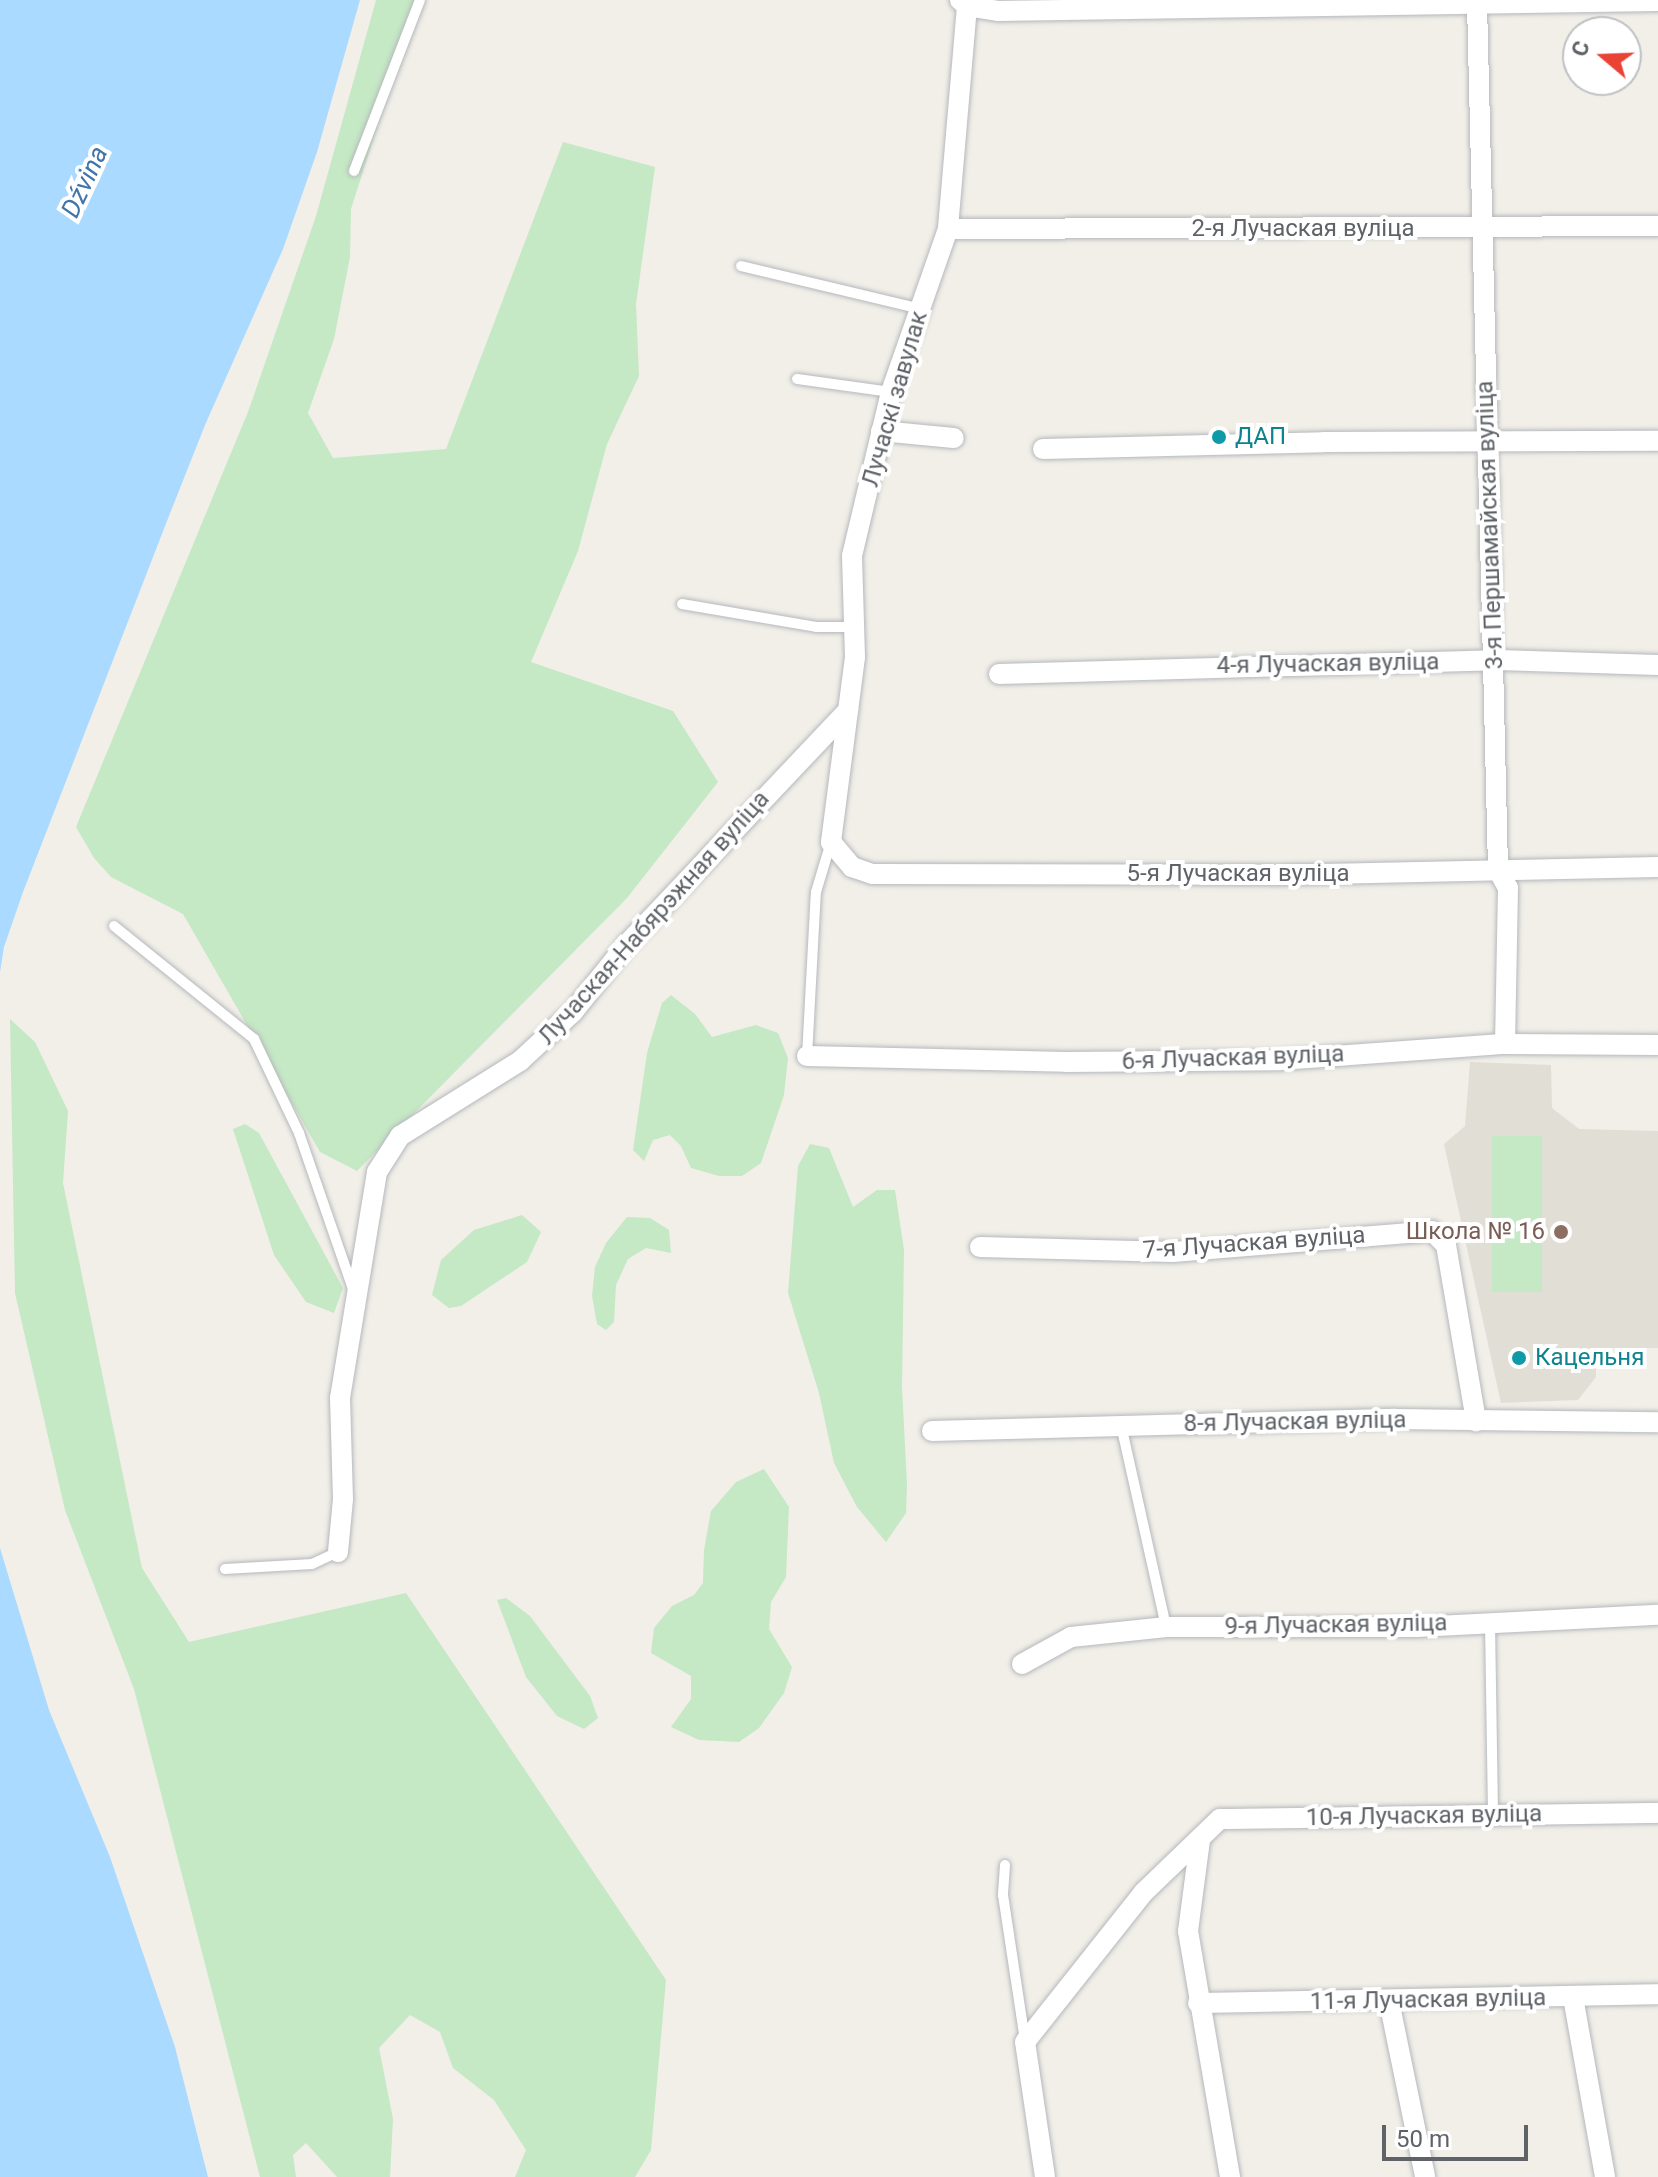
<!DOCTYPE html>
<meta charset="utf-8">
<style>
body{margin:0}
#map{position:relative;width:1658px;height:2177px;overflow:hidden;background:#f1efe8;font-family:Roboto,sans-serif}
div>[style]{position:absolute}
.education>*{inset:0;background:#e1ded6}
.green>*{inset:0;background:#c5e8c5;transform-origin:0 0}
.water>*{inset:0;background:#aadaff}
.roads{filter:drop-shadow(0 0 2px #b5b8bc) drop-shadow(0 0 2px #b5b8bc)}
.lane>*{height:10px;margin:-5px;padding:0 5px;transform-origin:5px;border-radius:5px;background:#fff}
.street>*{height:20px;margin:-10px;padding:0 10px;transform-origin:10px;border-radius:10px;background:#fff}
.dots>*{width:22px;height:22px;translate:-50% -50%;box-sizing:border-box;border:4px solid #fff;border-radius:50%}
span{translate:-50% -50%;white-space:nowrap;text-align:center;line-height:1.15;-webkit-text-stroke:8px #fff;paint-order:stroke}
.street-label{font-size:24px;color:#5f6368}
.culture-label{font-size:24px;color:#0d838f}
.left{translate:0 -50%;text-align:left}
.education-label{font-size:24px;color:#785e54}
.right{translate:-100% -50%;text-align:right}
.water-label{font-size:26px;color:#4174aa;font-style:italic}
.north{position:absolute;left:1562px;top:16px;width:80px;height:80px;box-sizing:border-box;background:#fff;border:2px solid #bfc1c3;border-radius:50%;rotate:289deg;font-size:22px;font-weight:700;line-height:32px;text-align:center;color:#5f6368}
.north::after{content:'';display:block;margin:auto;width:28px;height:36px;background:#ea4335;clip-path:polygon(50% 0,100% 100%,50% 72%,0 100%)}
.scale{position:absolute;left:1382px;top:2125px;width:146px;height:36px;box-sizing:border-box;border:4px solid #5f6368;border-top:0;padding-left:10px;font-size:24px;line-height:28px;white-space:nowrap;color:#5f6368;-webkit-text-stroke:6px #fff;paint-order:stroke}
</style>
<div id="map">
<div class="education">
<i style="clip-path:polygon(1470px 1062px,1551px 1065px,1552px 1108px,1579px 1129px,1658px 1131px,1658px 1348px,1596px 1348px,1596px 1377px,1578px 1400px,1501px 1403px,1444px 1144px,1465px 1126px)"></i>
</div>
<div class="green">
<i style="clip-path:polygon(376px 0,418px 0,351px 209px,350px 257px,334px 339px,308px 413px,333px 458px,446px 449px,563px 142px,655px 167px,636px 304px,639px 376px,607px 444px,578px 551px,531px 662px,673px 711px,718px 782px,627px 898px,357px 1171px,320px 1152px,183px 914px,111px 877px,94px 858px,76px 827px,248px 412px,316px 216px)"></i>
<i style="clip-path:polygon(671px 995px,695px 1014px,712px 1037px,756px 1025px,778px 1033px,788px 1058px,784px 1095px,761px 1163px,742px 1176px,719px 1176px,691px 1168px,681px 1146px,670px 1135px,653px 1140px,644px 1161px,633px 1150px,647px 1053px,662px 1003px)"></i>
<i style="clip-path:polygon(10px 1019px,35px 1042px,68px 1111px,63px 1183px,142px 1568px,189px 1642px,406px 1593px,666px 1980px,651px 2150px,635px 2177px,515px 2177px,526px 2150px,494px 2100px,453px 2068px,440px 2032px,410px 2015px,379px 2048px,393px 2119px,390px 2177px,337px 2177px,306px 2143px,293px 2155px,296px 2177px,260px 2177px,134px 1689px,65px 1510px,15px 1293px)"></i>
<i style="clip-path:polygon(245px 1124px,259px 1133px,343px 1288px,334px 1313px,306px 1302px,274px 1255px,233px 1129px)"></i>
<i style="left:1492px;top:1136px;width:50px;height:156px"></i>
<i style="clip-path:polygon(810px 1144px,829px 1148px,853px 1207px,877px 1190px,895px 1190px,904px 1250px,902px 1387px,907px 1485px,906px 1513px,886px 1542px,857px 1507px,834px 1463px,819px 1393px,788px 1293px,798px 1166px)"></i>
<i style="clip-path:polygon(522px 1215px,541px 1232px,527px 1262px,461px 1306px,449px 1308px,432px 1295px,441px 1260px,474px 1230px)"></i>
<i style="clip-path:polygon(627px 1217px,650px 1218px,669px 1230px,671px 1253px,646px 1248px,628px 1259px,616px 1285px,614px 1322px,606px 1330px,597px 1324px,592px 1296px,595px 1267px,606px 1243px)"></i>
<i style="clip-path:polygon(764px 1469px,789px 1507px,786px 1577px,771px 1602px,769px 1629px,792px 1667px,784px 1693px,759px 1728px,739px 1742px,699px 1740px,671px 1727px,691px 1699px,691px 1676px,651px 1653px,654px 1628px,672px 1606px,694px 1595px,703px 1583px,704px 1550px,711px 1511px,736px 1482px)"></i>
<i style="clip-path:polygon(506px 1598px,530px 1616px,590px 1696px,598px 1718px,584px 1729px,557px 1716px,526px 1677px,497px 1600px)"></i>
</div>
<div class="water">
<i style="clip-path:polygon(0 0,360px 0,317px 152px,283px 249px,205px 425px,167px 521px,23px 892px,4px 947px,0 972px)"></i>
<i style="clip-path:polygon(0 1548px,49px 1710px,110px 1857px,175px 2047px,208px 2177px,0 2177px)"></i>
</div>
<div class="roads">
<div class="lane">
<i style="left:354px;top:171px;width:183px;rotate:-68.9deg"></i>
<i style="left:741px;top:266px;width:185px;rotate:13.4deg"></i>
<i style="left:797px;top:379px;width:95px;rotate:7.9deg"></i>
<i style="left:682px;top:604px;width:136px;rotate:9.7deg"></i>
<i style="left:816px;top:627px;width:36px"></i>
<i style="left:114px;top:926px;width:180px;rotate:38.9deg"></i>
<i style="left:254px;top:1039px;width:104px;rotate:64.4deg"></i>
<i style="left:299px;top:1133px;width:165px;rotate:70.9deg"></i>
<i style="left:807px;top:1056px;width:164px;rotate:-86.9deg"></i>
<i style="left:816px;top:892px;width:52px;rotate:-73.3deg"></i>
<i style="left:1121px;top:1425px;width:207px;rotate:77.4deg"></i>
<i style="left:225px;top:1569px;width:87px;rotate:-3.3deg"></i>
<i style="left:312px;top:1564px;width:29px;rotate:-25deg"></i>
<i style="left:1490px;top:1623px;width:192px;rotate:89.1deg"></i>
<i style="left:1005px;top:1865px;width:30px;rotate:94deg"></i>
<i style="left:1003px;top:1895px;width:147px;rotate:81.4deg"></i>
</div>
<div class="street">
<i style="left:960px;top:0;width:9px;rotate:41deg"></i>
<i style="left:967px;top:6px;width:31px;rotate:9deg"></i>
<i style="left:998px;top:11px;width:660px;rotate:-0.87deg"></i>
<i style="left:1477px;top:3px;width:867px;rotate:88.61deg"></i>
<i style="left:1498px;top:870px;width:21px;rotate:61deg"></i>
<i style="left:1508px;top:888px;width:156px;rotate:91.1deg"></i>
<i style="left:967px;top:6px;width:224px;rotate:94.9deg"></i>
<i style="left:948px;top:229px;width:173px;rotate:109.3deg"></i>
<i style="left:891px;top:392px;width:169px;rotate:103.4deg"></i>
<i style="left:852px;top:556px;width:101px;rotate:88.3deg"></i>
<i style="left:855px;top:657px;width:187px;rotate:97.4deg"></i>
<i style="left:831px;top:842px;width:33px;rotate:50deg"></i>
<i style="left:852px;top:867px;width:21px;rotate:19deg"></i>
<i style="left:872px;top:874px;width:400px;rotate:0.1deg"></i>
<i style="left:1272px;top:875px;width:386px;rotate:-1.2deg"></i>
<i style="left:948px;top:229px;width:710px;rotate:-0.24deg"></i>
<i style="left:881px;top:431px;width:73px;rotate:5.5deg"></i>
<i style="left:1043px;top:449px;width:281px;rotate:-1.4deg"></i>
<i style="left:1324px;top:442px;width:334px;rotate:-0.2deg"></i>
<i style="left:999px;top:674px;width:496px;rotate:-1.6deg"></i>
<i style="left:1495px;top:660px;width:163px;rotate:1.8deg"></i>
<i style="left:807px;top:1056px;width:259px;rotate:1.3deg"></i>
<i style="left:1066px;top:1062px;width:214px;rotate:-0.5deg"></i>
<i style="left:1280px;top:1060px;width:226px;rotate:-4.1deg"></i>
<i style="left:1505px;top:1044px;width:153px;rotate:0.4deg"></i>
<i style="left:980px;top:1247px;width:193px;rotate:1.5deg"></i>
<i style="left:1173px;top:1252px;width:260px;rotate:-4.6deg"></i>
<i style="left:1432px;top:1231px;width:20px;rotate:45deg"></i>
<i style="left:1446px;top:1245px;width:179px;rotate:80.3deg"></i>
<i style="left:932px;top:1431px;width:464px;rotate:-1.5deg"></i>
<i style="left:1396px;top:1419px;width:262px;rotate:0.7deg"></i>
<i style="left:338px;top:1552px;width:53px;rotate:-84.6deg"></i>
<i style="left:343px;top:1499px;width:101px;rotate:-91.7deg"></i>
<i style="left:340px;top:1398px;width:229px;rotate:-80.7deg"></i>
<i style="left:377px;top:1172px;width:43px;rotate:-57.4deg"></i>
<i style="left:400px;top:1136px;width:142px;rotate:-32deg"></i>
<i style="left:520px;top:1061px;width:72px;rotate:-42.8deg"></i>
<i style="left:573px;top:1012px;width:87px;rotate:-51.5deg"></i>
<i style="left:627px;top:944px;width:322px;rotate:-46.6deg"></i>
<i style="left:1022px;top:1664px;width:56px;rotate:-28.9deg"></i>
<i style="left:1071px;top:1637px;width:96px;rotate:-6deg"></i>
<i style="left:1166px;top:1627px;width:251px"></i>
<i style="left:1417px;top:1627px;width:241px;rotate:-2.9deg"></i>
<i style="left:1200px;top:1840px;width:92px;rotate:97.5deg"></i>
<i style="left:1188px;top:1931px;width:250px;rotate:80.3deg"></i>
<i style="left:1573px;top:1997px;width:183px;rotate:79.9deg"></i>
<i style="left:1389px;top:2001px;width:180px;rotate:78.4deg"></i>
<i style="left:1198px;top:2003px;width:460px;rotate:-1.1deg"></i>
<i style="left:1045px;top:2177px;width:136px;rotate:-98.4deg"></i>
<i style="left:1025px;top:2042px;width:190px;rotate:-51.6deg"></i>
<i style="left:1143px;top:1893px;width:107px;rotate:-43.9deg"></i>
<i style="left:1220px;top:1819px;width:438px;rotate:-0.8deg"></i>
</div>
</div>
<div class="dots">
<i style="left:1219px;top:437px;background:#0f9aa8"></i>
<i style="left:1561px;top:1232px;background:#8d6e63"></i>
<i style="left:1519px;top:1358px;background:#0f9aa8"></i>
</div>
<div class="street-label">
<span style="left:1303px;top:229px">2-я Лучаская вуліца</span>
<span style="left:895px;top:399px;rotate:-74deg">Лучаскі завулак</span>
<span style="left:1490px;top:525px;rotate:-92deg">3-я Першамайская вуліца</span>
<span style="left:1328px;top:664px;rotate:-1deg">4-я Лучаская вуліца</span>
<span style="left:1238px;top:874px">5-я Лучаская вуліца</span>
<span style="left:654px;top:918px;rotate:-48deg">Лучаская-Набярэжная вуліца</span>
<span style="left:1233px;top:1058px;rotate:-2deg">6-я Лучаская вуліца</span>
<span style="left:1254px;top:1243px;rotate:-4deg">7-я Лучаская вуліца</span>
<span style="left:1295px;top:1422px;rotate:-1deg">8-я Лучаская вуліца</span>
<span style="left:1336px;top:1625px;rotate:-1deg">9-я Лучаская вуліца</span>
<span style="left:1424px;top:1816px;rotate:-1deg">10-я Лучаская вуліца</span>
<span style="left:1428px;top:2000px;rotate:-1deg">11-я Лучаская вуліца</span>
</div>
<div class="culture-label">
<span class="left" style="left:1235px;top:437px">ДАП</span>
<span class="left" style="left:1535px;top:1358px">Кацельня</span>
</div>
<div class="education-label">
<span class="right" style="left:1545px;top:1232px">Школа № 16</span>
</div>
<div class="water-label">
<span style="left:85px;top:182px;rotate:-65deg">Dźvina</span>
</div>
<div class="north">С</div>
<div class="scale">50 m</div>
</div>
